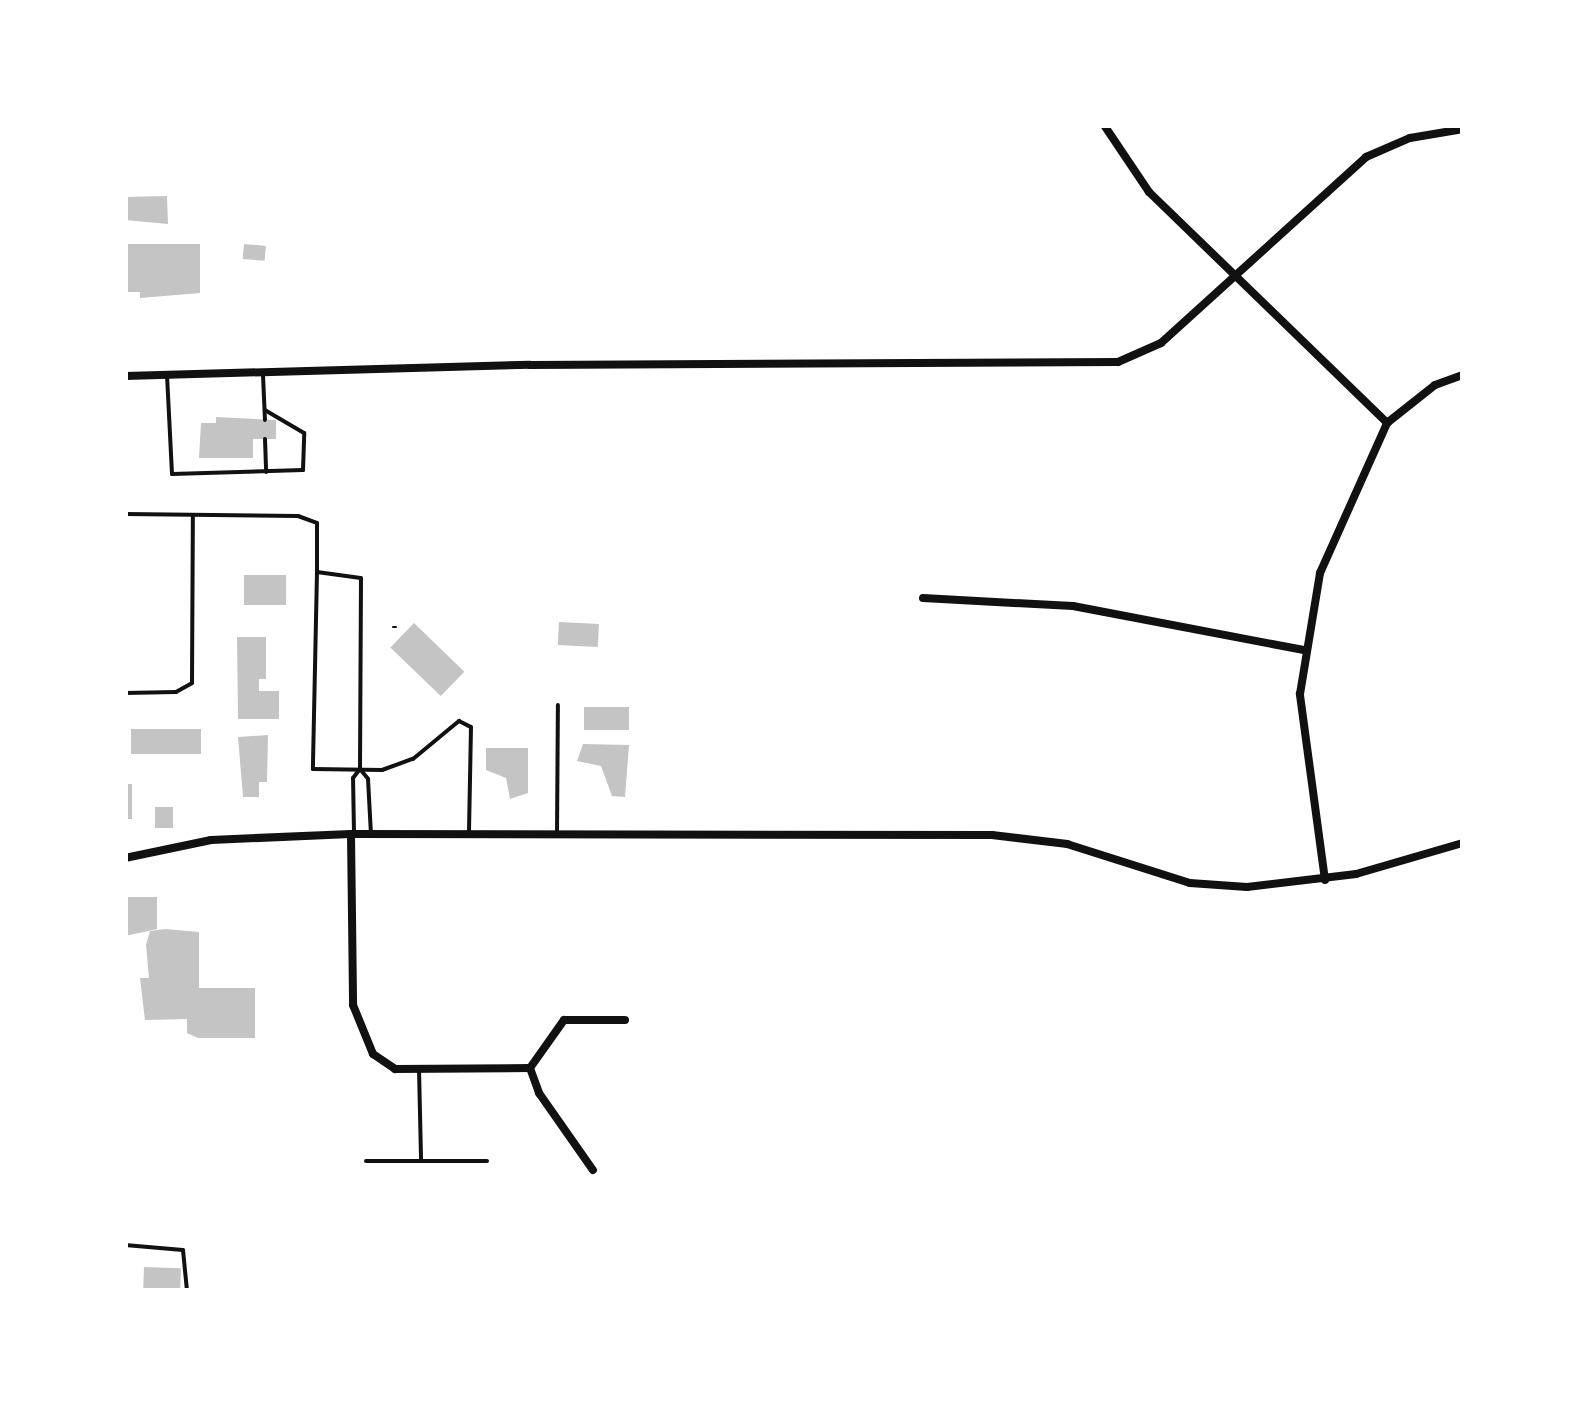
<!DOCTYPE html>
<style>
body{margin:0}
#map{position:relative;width:1588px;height:1416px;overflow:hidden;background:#fff;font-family:Roboto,sans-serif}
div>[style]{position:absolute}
.building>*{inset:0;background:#c4c4c4;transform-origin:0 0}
.path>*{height:2.5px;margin:-1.25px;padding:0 1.25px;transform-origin:1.25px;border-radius:1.25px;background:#111}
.service>*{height:4px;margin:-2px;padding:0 2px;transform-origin:2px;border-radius:2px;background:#111}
.minor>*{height:8px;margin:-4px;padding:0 4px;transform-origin:4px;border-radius:4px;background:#111}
span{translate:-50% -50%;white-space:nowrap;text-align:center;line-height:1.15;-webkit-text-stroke:10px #fff;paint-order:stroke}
.frame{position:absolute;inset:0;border:128px solid #fff;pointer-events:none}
</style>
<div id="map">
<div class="building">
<i style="clip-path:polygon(167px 196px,168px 224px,125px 220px,125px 197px)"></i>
<i style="clip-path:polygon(128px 244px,200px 244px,200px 293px,140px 298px,140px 292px,128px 292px)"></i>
<i style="left:244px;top:244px;width:22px;height:15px;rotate:5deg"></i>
<i style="clip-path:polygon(216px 417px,276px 420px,276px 439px,253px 439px,253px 458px,199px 458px,201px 423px,216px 423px)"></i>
<i style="left:244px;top:575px;width:42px;height:30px"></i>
<i style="left:559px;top:622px;width:40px;height:23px;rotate:3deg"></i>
<i style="left:414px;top:623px;width:70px;height:34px;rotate:44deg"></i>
<i style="clip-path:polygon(237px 637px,266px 637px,266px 679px,259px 679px,259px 691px,279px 691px,279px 719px,238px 719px)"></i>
<i style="left:584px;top:707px;width:45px;height:23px"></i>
<i style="left:131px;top:729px;width:70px;height:25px"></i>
<i style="clip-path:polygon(268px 735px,267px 782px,259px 782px,259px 797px,243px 797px,238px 737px)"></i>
<i style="clip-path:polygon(629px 745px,625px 797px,612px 796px,601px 766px,577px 761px,583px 744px)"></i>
<i style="clip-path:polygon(486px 748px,528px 748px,528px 793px,510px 799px,506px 778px,486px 770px)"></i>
<i style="left:125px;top:784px;width:7px;height:35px"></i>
<i style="left:155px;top:807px;width:18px;height:21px"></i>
<i style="clip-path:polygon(125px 897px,157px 897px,157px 929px,125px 936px)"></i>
<i style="clip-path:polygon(165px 929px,199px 932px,199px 988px,255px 988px,255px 1038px,198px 1038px,187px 1033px,187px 1019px,145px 1020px,140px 978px,149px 978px,146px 945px,150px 931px)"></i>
<i style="left:144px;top:1267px;width:37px;height:24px;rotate:2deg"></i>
</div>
<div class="path">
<i style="left:393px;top:627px;width:3px"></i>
</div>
<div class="service">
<i style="left:167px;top:375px;width:99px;rotate:87.1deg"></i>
<i style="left:172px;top:474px;width:131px;rotate:-1.7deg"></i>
<i style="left:303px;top:470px;width:37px;rotate:-88deg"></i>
<i style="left:304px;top:433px;width:45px;rotate:-149.5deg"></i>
<i style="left:263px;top:375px;width:45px;rotate:87.5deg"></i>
<i style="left:265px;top:439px;width:33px;rotate:88deg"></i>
<i style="left:125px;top:514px;width:173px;rotate:0.7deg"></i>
<i style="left:298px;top:516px;width:20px;rotate:20deg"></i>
<i style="left:317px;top:523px;width:49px;rotate:90deg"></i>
<i style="left:317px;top:572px;width:44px;rotate:7.8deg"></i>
<i style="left:361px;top:578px;width:191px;rotate:90.3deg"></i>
<i style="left:317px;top:572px;width:197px;rotate:91.2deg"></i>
<i style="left:313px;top:769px;width:69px;rotate:0.8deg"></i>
<i style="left:382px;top:770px;width:33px;rotate:-20deg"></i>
<i style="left:413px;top:759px;width:60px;rotate:-39.6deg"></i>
<i style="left:459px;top:721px;width:13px;rotate:27deg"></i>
<i style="left:471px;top:727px;width:107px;rotate:91.1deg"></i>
<i style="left:125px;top:693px;width:51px;rotate:-1.1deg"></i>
<i style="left:176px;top:692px;width:18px;rotate:-29deg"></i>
<i style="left:192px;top:683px;width:168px;rotate:-89.7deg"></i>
<i style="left:354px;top:833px;width:55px;rotate:-91deg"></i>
<i style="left:353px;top:778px;width:11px;rotate:-52deg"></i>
<i style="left:360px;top:769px;width:13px;rotate:51deg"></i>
<i style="left:368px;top:779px;width:55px;rotate:86.9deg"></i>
<i style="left:557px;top:834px;width:129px;rotate:-89.6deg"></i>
<i style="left:419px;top:1069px;width:90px;rotate:88.7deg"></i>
<i style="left:366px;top:1161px;width:121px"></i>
<i style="left:125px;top:1245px;width:58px;rotate:4.9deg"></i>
<i style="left:183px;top:1250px;width:41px;rotate:84.4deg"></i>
</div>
<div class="minor">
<i style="left:1104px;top:125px;width:81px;rotate:56.1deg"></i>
<i style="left:1149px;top:192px;width:332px;rotate:44.1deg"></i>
<i style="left:125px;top:376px;width:405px;rotate:-1.6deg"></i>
<i style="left:530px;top:365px;width:588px;rotate:-0.29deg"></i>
<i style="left:1118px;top:362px;width:47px;rotate:-23.8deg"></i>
<i style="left:1161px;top:343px;width:277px;rotate:-42.2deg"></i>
<i style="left:1366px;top:157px;width:48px;rotate:-23.4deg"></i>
<i style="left:1410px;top:138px;width:54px;rotate:-9.6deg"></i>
<i style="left:923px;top:598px;width:150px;rotate:3.1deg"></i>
<i style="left:1073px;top:606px;width:235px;rotate:10.8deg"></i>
<i style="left:351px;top:834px;width:171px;rotate:89.3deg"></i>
<i style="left:353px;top:1005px;width:53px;rotate:67.8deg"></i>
<i style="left:373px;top:1054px;width:27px;rotate:34deg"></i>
<i style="left:395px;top:1069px;width:135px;rotate:-0.4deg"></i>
<i style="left:125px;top:858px;width:88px;rotate:-11.8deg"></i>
<i style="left:211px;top:840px;width:140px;rotate:-2.5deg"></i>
<i style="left:351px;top:834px;width:641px;rotate:0.09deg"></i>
<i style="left:992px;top:835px;width:76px;rotate:6.8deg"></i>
<i style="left:1067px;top:844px;width:129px;rotate:17.6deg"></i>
<i style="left:1190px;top:883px;width:57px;rotate:4deg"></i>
<i style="left:1247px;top:887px;width:110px;rotate:-6.8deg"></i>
<i style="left:1356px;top:874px;width:111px;rotate:-16.2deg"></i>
<i style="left:1325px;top:880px;width:188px;rotate:-97.7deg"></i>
<i style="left:1300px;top:694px;width:123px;rotate:-80.6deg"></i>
<i style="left:1320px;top:573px;width:164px;rotate:-65.9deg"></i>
<i style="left:1387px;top:423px;width:61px;rotate:-38.4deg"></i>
<i style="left:1435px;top:385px;width:30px;rotate:-20deg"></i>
<i style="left:530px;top:1068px;width:59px;rotate:-54.7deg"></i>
<i style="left:564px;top:1020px;width:61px"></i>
<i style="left:530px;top:1068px;width:27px;rotate:70deg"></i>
<i style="left:539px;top:1093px;width:94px;rotate:55deg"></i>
</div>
<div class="frame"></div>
</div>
